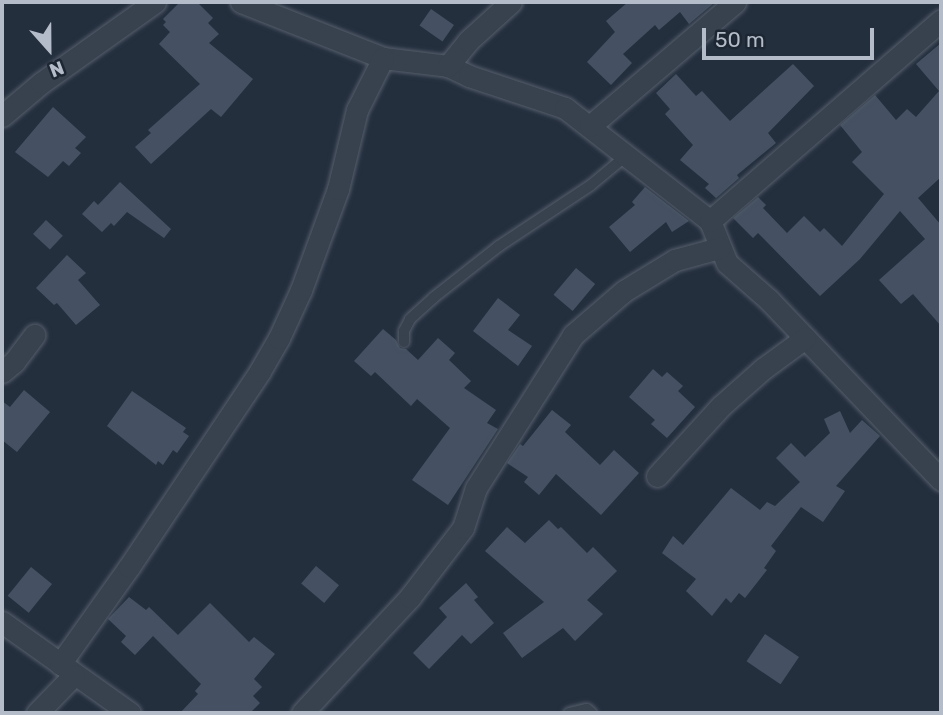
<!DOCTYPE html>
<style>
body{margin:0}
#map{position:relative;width:943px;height:715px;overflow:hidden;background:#242f3e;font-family:Rubik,sans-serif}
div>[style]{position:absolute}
.building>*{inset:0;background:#455162;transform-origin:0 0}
.roads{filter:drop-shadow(0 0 2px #565f6c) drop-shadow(0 0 2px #565f6c)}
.service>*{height:10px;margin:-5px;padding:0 5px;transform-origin:5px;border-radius:5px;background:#38414e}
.minor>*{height:21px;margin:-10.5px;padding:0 10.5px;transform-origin:10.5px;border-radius:10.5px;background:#38414e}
span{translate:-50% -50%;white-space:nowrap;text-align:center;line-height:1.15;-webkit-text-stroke:5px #1d2633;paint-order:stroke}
.frame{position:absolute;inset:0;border:4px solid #b4bcc9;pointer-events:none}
.north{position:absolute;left:14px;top:14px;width:70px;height:70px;-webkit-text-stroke:5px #1d2633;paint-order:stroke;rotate:159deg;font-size:19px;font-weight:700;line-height:28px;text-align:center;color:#b4bcc9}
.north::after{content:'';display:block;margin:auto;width:24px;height:32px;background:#b4bcc9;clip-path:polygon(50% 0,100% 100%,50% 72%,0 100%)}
.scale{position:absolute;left:702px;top:28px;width:172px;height:32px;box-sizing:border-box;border:4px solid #b4bcc9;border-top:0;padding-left:9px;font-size:21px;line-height:24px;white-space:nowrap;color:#b4bcc9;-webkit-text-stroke:5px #1d2633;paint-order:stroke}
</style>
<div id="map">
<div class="building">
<i style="clip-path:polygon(180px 2px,197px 2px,213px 18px,208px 23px,219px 34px,209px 43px,253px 79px,221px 117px,211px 109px,151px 164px,135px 147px,151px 133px,148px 130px,200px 84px,159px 44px,170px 32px,163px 25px,166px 22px,163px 19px)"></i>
<i style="clip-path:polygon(628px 2px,715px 2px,689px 24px,680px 12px,659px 30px,655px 25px,623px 54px,632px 63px,611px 85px,587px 62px,615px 32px,606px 21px)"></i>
<i style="left:431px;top:9px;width:28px;height:20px;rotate:35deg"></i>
<i style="clip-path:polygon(941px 43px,941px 177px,918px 198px,941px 225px,941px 326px,913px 294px,901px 304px,879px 280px,925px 239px,900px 211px,860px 259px,820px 296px,758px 233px,753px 238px,733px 218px,758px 197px,766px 205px,763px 208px,787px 233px,804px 216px,820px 232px,824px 228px,842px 246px,884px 194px,852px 162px,862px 152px,840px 125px,875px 95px,896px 120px,907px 109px,916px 117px,939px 91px,916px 64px)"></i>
<i style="clip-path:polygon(793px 64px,814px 86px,768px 133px,776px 143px,737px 175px,739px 178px,716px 198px,705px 188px,709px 184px,680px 160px,693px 145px,665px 114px,670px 109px,656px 93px,676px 74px,696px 96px,702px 91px,730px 121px)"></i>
<i style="clip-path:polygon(53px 107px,86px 137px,75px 148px,81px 153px,69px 166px,63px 161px,48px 177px,15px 152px)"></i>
<i style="clip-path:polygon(120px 182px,171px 229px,164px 238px,127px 212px,114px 226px,111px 223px,102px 232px,82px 214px,94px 201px,98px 205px)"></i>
<i style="clip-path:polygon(645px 187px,689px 221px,672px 232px,666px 222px,630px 252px,609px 227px,635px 205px,632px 202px)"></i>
<i style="left:46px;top:220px;width:23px;height:19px;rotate:43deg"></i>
<i style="clip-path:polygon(67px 255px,86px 273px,78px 280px,100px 305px,76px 325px,57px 303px,54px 305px,36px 288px)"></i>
<i style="left:576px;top:268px;width:25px;height:35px;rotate:40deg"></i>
<i style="clip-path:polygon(498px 298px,520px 315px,508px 330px,532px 346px,518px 366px,473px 331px)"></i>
<i style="clip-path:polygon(383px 329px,396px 340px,400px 348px,406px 349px,418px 360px,438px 338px,455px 353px,449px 360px,471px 381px,464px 388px,496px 410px,487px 423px,498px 429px,448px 505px,412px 480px,450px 428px,417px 399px,411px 406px,375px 372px,371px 376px,354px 361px)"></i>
<i style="clip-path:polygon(653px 369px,662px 377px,667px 372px,683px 386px,678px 391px,695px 407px,667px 438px,651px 424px,655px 420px,629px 397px)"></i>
<i style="clip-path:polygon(24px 390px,50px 412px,17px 452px,2px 440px,2px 401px,10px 407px)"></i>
<i style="clip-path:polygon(132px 391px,186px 428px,183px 432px,189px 436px,177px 453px,173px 450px,163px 465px,158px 461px,156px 465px,107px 426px)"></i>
<i style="clip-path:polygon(552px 410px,571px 425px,565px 432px,600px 465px,614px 450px,639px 473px,601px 515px,556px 474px,539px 495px,524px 482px,528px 477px,507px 463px,520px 444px,523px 446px)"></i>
<i style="clip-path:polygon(840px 411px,850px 433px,862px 420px,880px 436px,836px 486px,845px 491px,823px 522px,801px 507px,771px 546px,776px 551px,764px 568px,767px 570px,745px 598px,739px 593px,731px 603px,726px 598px,712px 616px,686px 591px,696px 579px,662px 553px,673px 536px,683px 545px,731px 488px,760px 510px,767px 502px,775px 506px,800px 482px,776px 458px,791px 443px,805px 457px,830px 433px,824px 419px)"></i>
<i style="clip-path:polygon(549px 520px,558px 529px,561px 527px,587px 553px,593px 547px,617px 571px,587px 600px,603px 614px,575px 641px,563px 628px,522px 658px,503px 633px,544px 602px,485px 551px,507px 527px,525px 543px)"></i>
<i style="left:316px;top:566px;width:30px;height:23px;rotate:40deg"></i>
<i style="left:31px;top:567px;width:27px;height:37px;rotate:39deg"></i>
<i style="clip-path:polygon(466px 583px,478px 597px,474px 600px,494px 623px,471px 644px,462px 635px,429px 669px,413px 653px,447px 617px,439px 608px)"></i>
<i style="clip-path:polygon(129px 597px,146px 610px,149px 607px,178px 635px,210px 603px,249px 642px,254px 637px,275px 654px,254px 679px,262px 687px,253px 696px,260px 703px,250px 713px,180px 713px,198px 694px,195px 691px,201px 684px,153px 636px,135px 655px,121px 642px,126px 636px,108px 619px)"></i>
<i style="left:765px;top:634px;width:41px;height:33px;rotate:34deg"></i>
</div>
<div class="roads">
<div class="service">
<i style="left:404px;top:342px;width:11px;rotate:-90deg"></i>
<i style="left:404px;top:331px;width:13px;rotate:-63deg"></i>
<i style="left:410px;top:319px;width:31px;rotate:-42deg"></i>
<i style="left:433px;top:298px;width:84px;rotate:-38.2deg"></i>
<i style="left:499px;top:246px;width:110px;rotate:-33.5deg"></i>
<i style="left:591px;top:185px;width:47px;rotate:-39.8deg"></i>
<i style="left:569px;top:713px;width:18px;rotate:-13deg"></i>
<i style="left:587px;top:709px;width:6px;rotate:39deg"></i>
</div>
<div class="minor">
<i style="left:241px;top:2px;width:153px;rotate:21.5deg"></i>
<i style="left:383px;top:58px;width:65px;rotate:7deg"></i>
<i style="left:448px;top:66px;width:23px;rotate:25deg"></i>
<i style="left:469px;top:76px;width:101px;rotate:18.4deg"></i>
<i style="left:565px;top:108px;width:184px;rotate:37.9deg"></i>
<i style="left:710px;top:221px;width:45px;rotate:68deg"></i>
<i style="left:727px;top:263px;width:56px;rotate:41.4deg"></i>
<i style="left:769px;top:300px;width:249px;rotate:46.3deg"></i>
<i style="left:448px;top:66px;width:32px;rotate:-51deg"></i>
<i style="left:468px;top:41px;width:58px;rotate:-42.2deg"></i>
<i style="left:2px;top:116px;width:51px;rotate:-40.2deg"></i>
<i style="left:41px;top:83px;width:140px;rotate:-35.4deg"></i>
<i style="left:590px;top:126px;width:191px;rotate:-40.5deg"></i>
<i style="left:710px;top:221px;width:306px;rotate:-41deg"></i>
<i style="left:2px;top:372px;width:16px;rotate:-40deg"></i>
<i style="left:14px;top:362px;width:34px;rotate:-53deg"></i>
<i style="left:657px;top:476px;width:95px;rotate:-47.6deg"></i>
<i style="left:721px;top:406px;width:57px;rotate:-41.5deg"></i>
<i style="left:764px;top:368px;width:51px;rotate:-36.2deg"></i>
<i style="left:2px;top:622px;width:157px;rotate:35.4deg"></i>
<i style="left:60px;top:664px;width:119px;rotate:-54.6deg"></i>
<i style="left:129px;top:567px;width:236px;rotate:-56.2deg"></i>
<i style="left:260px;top:371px;width:38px;rotate:-60deg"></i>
<i style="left:279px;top:338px;width:53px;rotate:-65.4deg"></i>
<i style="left:301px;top:290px;width:108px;rotate:-69.9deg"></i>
<i style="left:338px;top:189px;width:81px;rotate:-76.5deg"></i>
<i style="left:357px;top:110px;width:58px;rotate:-63.4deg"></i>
<i style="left:37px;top:713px;width:53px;rotate:-45.8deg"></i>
<i style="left:302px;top:713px;width:158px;rotate:-47deg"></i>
<i style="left:410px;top:597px;width:87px;rotate:-52.5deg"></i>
<i style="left:463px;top:528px;width:42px;rotate:-72deg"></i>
<i style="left:476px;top:488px;width:181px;rotate:-57.6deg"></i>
<i style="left:573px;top:335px;width:67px;rotate:-40.8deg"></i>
<i style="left:624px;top:291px;width:60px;rotate:-31.3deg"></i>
<i style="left:675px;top:260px;width:46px;rotate:-15.3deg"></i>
</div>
</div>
<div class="frame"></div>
<div class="north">N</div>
<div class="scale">50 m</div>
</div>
